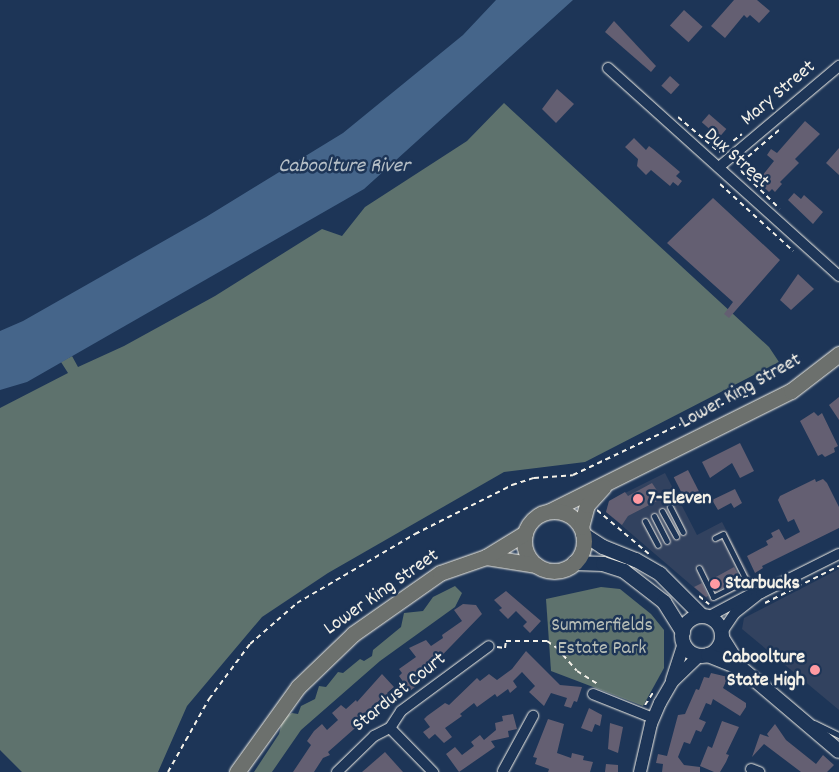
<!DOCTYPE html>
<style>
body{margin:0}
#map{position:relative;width:839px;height:772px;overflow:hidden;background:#1d3557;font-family:Dekko,sans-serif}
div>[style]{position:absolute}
.built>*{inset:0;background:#32425f}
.green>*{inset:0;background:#5e726d}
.water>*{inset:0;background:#45658a}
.building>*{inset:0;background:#645f72;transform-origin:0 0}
.path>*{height:2px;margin-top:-1px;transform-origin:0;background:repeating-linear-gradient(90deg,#f4f1e8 0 5px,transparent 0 9px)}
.roads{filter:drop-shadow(0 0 1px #f4f1e8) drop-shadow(0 0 1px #f4f1e8)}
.service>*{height:5px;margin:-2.5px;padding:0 2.5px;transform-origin:2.5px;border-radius:2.5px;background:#1d3557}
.minor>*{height:10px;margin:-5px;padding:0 5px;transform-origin:5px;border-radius:5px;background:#1d3557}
.tertiary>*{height:12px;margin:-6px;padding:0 6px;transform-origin:6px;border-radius:6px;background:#1d3557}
.secondary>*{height:14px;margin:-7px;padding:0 7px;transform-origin:7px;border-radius:7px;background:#1d3557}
.secondary>.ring{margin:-7px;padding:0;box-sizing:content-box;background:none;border:14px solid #1d3557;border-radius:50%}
.primary>*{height:15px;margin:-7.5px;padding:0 7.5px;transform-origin:7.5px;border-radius:7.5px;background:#6c706d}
.primary>.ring{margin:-7.5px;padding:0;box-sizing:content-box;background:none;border:15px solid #6c706d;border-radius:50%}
.dots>*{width:14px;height:14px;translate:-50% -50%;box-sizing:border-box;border:2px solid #1d3557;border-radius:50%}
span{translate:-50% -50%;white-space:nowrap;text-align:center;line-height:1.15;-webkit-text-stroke:5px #1d3557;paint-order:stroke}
.street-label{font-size:20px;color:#f4f1e8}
.poi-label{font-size:20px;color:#f4f1e8;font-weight:700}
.left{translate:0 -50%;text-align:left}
.right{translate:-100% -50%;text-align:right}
.park-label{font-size:20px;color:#b8beb7}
.water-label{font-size:21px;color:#b7c0c7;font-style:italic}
</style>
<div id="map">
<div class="built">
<i style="clip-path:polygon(665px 473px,697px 535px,722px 522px,754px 583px,711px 602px,606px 512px,609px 501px)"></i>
<i style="clip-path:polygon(839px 569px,839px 710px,742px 629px,744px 618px)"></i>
</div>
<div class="green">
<i style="clip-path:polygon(504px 103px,769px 347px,779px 362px,585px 462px,504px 472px,328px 573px,262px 617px,187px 706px,158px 772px,22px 772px,0 750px,0 408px,68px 373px,61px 362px,72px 356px,78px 367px,124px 346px,215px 296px,322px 229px,342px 236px,365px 207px,467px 141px)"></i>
<i style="clip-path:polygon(455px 586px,462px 593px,455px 607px,380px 661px,301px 730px,272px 772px,254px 772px,279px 734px,283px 718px,292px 713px,298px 714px,301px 706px,315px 699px,319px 686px,326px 687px,338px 672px,343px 673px,360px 659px,364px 661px,372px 656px,373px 650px,401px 627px,404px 613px,423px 611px,433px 597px)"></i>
<i style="clip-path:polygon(601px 587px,620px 589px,651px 614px,664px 630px,664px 668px,643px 706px,551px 671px,546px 599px)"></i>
</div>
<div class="water">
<i style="clip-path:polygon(496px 0,573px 0,364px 189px,27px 382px,0 390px,0 331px,23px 321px,206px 217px,343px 133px,463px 35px)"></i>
</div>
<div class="building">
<i style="clip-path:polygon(734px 0,757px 0,770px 11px,759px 23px,750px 15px,747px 18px,744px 15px,725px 38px,711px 26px)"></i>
<i style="left:684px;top:10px;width:25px;height:21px;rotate:42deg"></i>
<i style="clip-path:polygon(614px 21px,656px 66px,651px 72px,605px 32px)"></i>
<i style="left:670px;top:76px;width:13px;height:13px;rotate:42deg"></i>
<i style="clip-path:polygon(557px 89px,574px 104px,556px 123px,542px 109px)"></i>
<i style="left:709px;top:114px;width:23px;height:11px;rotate:41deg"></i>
<i style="clip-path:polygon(805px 121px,820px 134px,795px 159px,799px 163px,780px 182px,782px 184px,775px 192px,772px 189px,769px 192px,758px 181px,774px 161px,767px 155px,771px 149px,777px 153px)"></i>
<i style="clip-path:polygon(634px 138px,646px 150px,649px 146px,653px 149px,680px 172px,676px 176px,682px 181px,678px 186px,673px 182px,670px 186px,651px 170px,646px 175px,637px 166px,638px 159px,625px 147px)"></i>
<i style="clip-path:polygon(839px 148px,839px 175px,826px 163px)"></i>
<i style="clip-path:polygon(794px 193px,801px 199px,804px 195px,823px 212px,813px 224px,788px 200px)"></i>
<i style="clip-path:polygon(713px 198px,780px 260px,729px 318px,724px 314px,733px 302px,667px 243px)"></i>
<i style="clip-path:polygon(798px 274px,814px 289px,791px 310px,780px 300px)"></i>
<i style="clip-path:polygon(839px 397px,839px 420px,829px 405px)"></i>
<i style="clip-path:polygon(814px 412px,818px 416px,822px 413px,838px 446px,834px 448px,835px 452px,825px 457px,822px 454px,818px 456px,800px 421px)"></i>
<i style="clip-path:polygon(740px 443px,754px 471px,740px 478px,732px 463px,710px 478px,702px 462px)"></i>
<i style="left:688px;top:470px;width:31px;height:16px;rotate:63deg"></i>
<i style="clip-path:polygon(815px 479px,816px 482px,823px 479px,827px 483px,839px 507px,839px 528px,762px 566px,763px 568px,755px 573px,747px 556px,768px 545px,766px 541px,773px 537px,771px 533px,779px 529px,785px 540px,800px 532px,794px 519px,788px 522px,778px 500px,780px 496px)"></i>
<i style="clip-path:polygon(652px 483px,658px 492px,653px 495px,657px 501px,628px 516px,622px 525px,606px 512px,609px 501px,625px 492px,628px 496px)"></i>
<i style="clip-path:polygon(735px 489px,742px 503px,734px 508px,731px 503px,718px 510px,712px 500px)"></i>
<i style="left:734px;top:567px;width:13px;height:28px;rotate:61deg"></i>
<i style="clip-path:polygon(702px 583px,708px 596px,706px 597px,694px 587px)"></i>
<i style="clip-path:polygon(506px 591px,541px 621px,530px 633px,523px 626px,527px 622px,516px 611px,508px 619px,499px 610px,502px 608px,494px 600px)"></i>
<i style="clip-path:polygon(463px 604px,476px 605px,482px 614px,423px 675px,426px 678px,410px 691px,399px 676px,402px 673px,399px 669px,416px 657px,409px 648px,426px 640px,431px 646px,443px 638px,442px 635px,462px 621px,454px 610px)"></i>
<i style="clip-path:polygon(526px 651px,560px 685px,582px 687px,577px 702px,574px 701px,571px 708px,564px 706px,567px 698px,551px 693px,544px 706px,529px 692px,535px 686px,522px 672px,513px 681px,517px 687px,510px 693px,508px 689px,497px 697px,495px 694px,477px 707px,474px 703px,460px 714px,462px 716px,445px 728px,452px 737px,444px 743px,435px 734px,429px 739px,423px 732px,430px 727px,424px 719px,427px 716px,445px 703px,449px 705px,477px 678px,480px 681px,489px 674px,497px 680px,512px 669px)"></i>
<i style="clip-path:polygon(711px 673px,728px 677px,723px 688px,746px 703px,746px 707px,740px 716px,713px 699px,711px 705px,706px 703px,699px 719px,706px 722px,701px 732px,696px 730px,690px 744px,684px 742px,678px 757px,684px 765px,700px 767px,700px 772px,662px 772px,663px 764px,656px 763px,658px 754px,667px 756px,678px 715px,685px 714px,696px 689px,699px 690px,704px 677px,709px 678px)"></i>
<i style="clip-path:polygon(382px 674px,394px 687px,387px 693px,389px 697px,383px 703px,380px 700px,369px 710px,371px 714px,328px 752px,330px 755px,323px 758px,314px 772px,293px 772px,311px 745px,307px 741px,314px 731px,322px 724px,327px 730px,338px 720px,332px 713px,341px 705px,346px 709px,356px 700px,357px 702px)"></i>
<i style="clip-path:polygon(589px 708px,602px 715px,600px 726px,595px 724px,592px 732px,581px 728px)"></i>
<i style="clip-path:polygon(513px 714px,517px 729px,508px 731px,509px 737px,491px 741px,495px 747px,459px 772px,446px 754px,455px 747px,462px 755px,474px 746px,471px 742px,480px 735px,484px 740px,496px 730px,495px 723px,503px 721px,502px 716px)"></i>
<i style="clip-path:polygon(548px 719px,564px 724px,557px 753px,571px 758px,572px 753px,584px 756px,583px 760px,593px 762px,590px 772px,548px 772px,549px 769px,535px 764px,537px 758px,533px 757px)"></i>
<i style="clip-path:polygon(722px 721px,739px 727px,726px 754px,729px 755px,726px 762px,720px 772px,714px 772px,700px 766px,708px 746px,712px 748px)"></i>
<i style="clip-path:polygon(610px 723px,623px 727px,618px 753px,608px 749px)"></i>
<i style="clip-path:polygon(775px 724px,786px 740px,816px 764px,823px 755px,834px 765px,827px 772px,801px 772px,764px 744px,752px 757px,760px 734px,769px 737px,767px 734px)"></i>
<i style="clip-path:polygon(385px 752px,403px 772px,362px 772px)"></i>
<i style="clip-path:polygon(606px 764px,618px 765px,618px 772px,605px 772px)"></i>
</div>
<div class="path">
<i style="left:678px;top:117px;width:54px;rotate:40.5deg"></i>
<i style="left:719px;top:152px;width:29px;rotate:-38deg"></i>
<i style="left:779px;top:130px;width:48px;rotate:139.3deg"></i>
<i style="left:743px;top:161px;width:10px;rotate:101deg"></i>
<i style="left:741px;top:171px;width:54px;rotate:44.3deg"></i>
<i style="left:720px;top:184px;width:99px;rotate:42.5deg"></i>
<i style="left:597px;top:510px;width:68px;rotate:40.2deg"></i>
<i style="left:699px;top:596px;width:13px;rotate:39deg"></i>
<i style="left:765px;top:603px;width:83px;rotate:-26.6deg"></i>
<i style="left:497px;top:647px;width:8px;rotate:7deg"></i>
<i style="left:505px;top:648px;width:7px;rotate:-82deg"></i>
<i style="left:506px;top:641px;width:41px"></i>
<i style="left:547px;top:641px;width:12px;rotate:35deg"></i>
<i style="left:557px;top:648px;width:30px;rotate:49deg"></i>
<i style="left:577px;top:671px;width:26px;rotate:32deg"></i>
<i style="left:645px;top:705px;width:17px;rotate:-57deg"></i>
<i style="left:168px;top:772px;width:84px;rotate:-60.7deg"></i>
<i style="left:209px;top:699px;width:69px;rotate:-53.3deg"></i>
<i style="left:250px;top:644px;width:62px;rotate:-41.1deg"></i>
<i style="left:297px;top:603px;width:137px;rotate:-30.3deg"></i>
<i style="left:415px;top:534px;width:109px;rotate:-26.8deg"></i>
<i style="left:512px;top:485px;width:23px;rotate:-18deg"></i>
<i style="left:534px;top:478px;width:39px;rotate:-4deg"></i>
<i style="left:573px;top:475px;width:178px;rotate:-25.3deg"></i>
<i style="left:734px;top:399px;width:25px;rotate:-14deg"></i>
</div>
<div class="roads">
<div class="service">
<i style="left:670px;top:507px;width:28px;rotate:63deg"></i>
<i style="left:662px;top:511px;width:29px;rotate:61deg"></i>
<i style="left:654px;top:516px;width:28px;rotate:63deg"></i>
<i style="left:645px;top:521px;width:27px;rotate:62deg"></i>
<i style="left:699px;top:568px;width:32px;rotate:64deg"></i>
<i style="left:713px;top:597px;width:37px;rotate:-27deg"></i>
<i style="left:746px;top:580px;width:51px;rotate:-116.6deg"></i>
<i style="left:723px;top:534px;width:9px;rotate:153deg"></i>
<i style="left:814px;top:723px;width:28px;rotate:26deg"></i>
</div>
<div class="minor">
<i style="left:608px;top:68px;width:311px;rotate:42deg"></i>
<i style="left:719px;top:167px;width:157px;rotate:-40.1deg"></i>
<i style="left:708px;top:617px;width:51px;rotate:-28.1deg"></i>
<i style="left:753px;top:593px;width:8px"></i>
<i style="left:722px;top:632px;width:23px;rotate:-56deg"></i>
<i style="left:735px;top:613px;width:33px;rotate:-38deg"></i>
<i style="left:761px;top:593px;width:87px;rotate:-26.6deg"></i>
<i style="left:593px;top:694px;width:65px;rotate:21.8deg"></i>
<i style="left:390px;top:728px;width:62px;rotate:45.7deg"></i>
<i style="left:751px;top:769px;width:9px;rotate:21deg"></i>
<i style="left:503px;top:771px;width:63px;rotate:-61.4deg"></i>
<i style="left:337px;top:772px;width:52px;rotate:-44.2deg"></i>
<i style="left:374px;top:736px;width:18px;rotate:-27deg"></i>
<i style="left:390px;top:728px;width:20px;rotate:-57deg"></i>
<i style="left:401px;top:711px;width:109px;rotate:-36.5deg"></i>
</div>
<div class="tertiary">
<i style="left:672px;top:680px;width:39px;rotate:-72deg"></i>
<i style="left:640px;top:772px;width:49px;rotate:-77.1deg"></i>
<i style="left:651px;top:724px;width:23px;rotate:-67deg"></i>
<i style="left:660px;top:703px;width:24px;rotate:-60deg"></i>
<i style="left:672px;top:682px;width:37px;rotate:-44deg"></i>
</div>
<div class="secondary">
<i style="left:583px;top:534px;width:24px;rotate:33deg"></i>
<i style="left:603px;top:547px;width:35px;rotate:22deg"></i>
<i style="left:636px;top:560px;width:28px;rotate:30deg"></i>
<i style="left:660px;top:574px;width:59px;rotate:45deg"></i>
<i style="left:574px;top:563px;width:29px;rotate:2deg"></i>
<i style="left:603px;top:564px;width:22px;rotate:18deg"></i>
<i style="left:624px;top:571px;width:51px;rotate:37.8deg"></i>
<i style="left:664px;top:602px;width:36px;rotate:58deg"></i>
<i class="ring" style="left:682px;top:616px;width:26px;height:26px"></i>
<i style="left:722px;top:638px;width:36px;rotate:58deg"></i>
<i style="left:741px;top:668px;width:128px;rotate:40.3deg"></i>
<i style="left:708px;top:655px;width:35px;rotate:22deg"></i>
</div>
<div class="primary">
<i style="left:550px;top:511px;width:269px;rotate:-26.5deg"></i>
<i style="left:791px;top:391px;width:61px;rotate:-37.6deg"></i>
<i class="ring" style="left:524px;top:511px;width:45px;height:45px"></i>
<i style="left:581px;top:527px;width:23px;rotate:-75deg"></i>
<i style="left:587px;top:505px;width:25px;rotate:-48deg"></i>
<i style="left:486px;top:557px;width:51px;rotate:9.1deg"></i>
<i style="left:237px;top:772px;width:105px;rotate:-54.3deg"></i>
<i style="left:298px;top:687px;width:76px;rotate:-43.9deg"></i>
<i style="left:353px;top:634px;width:106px;rotate:-35deg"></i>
<i style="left:440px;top:573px;width:49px;rotate:-19.2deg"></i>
<i style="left:486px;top:557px;width:46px;rotate:-31.6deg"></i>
</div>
</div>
<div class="dots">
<i style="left:638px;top:499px;background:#ff9aa2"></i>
<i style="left:715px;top:584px;background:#ff9aa2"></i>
<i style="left:815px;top:670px;background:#ff9aa2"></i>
</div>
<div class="street-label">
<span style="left:779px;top:94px;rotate:-40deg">Mary Street</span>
<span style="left:736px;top:159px;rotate:42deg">Dux Street</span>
<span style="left:741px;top:392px;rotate:-29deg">Lower King Street</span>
<span style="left:382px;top:593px;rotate:-35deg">Lower King Street</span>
<span style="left:400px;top:693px;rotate:-39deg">Stardust Court</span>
</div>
<div class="poi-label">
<span class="left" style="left:648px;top:499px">7-Eleven</span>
<span class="left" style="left:725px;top:584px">Starbucks</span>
<span class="right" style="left:805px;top:670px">Caboolture<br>State High</span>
</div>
<div class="park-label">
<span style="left:602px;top:638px">Summerfields<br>Estate Park</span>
</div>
<div class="water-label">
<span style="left:344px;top:167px">Caboolture River</span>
</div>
</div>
